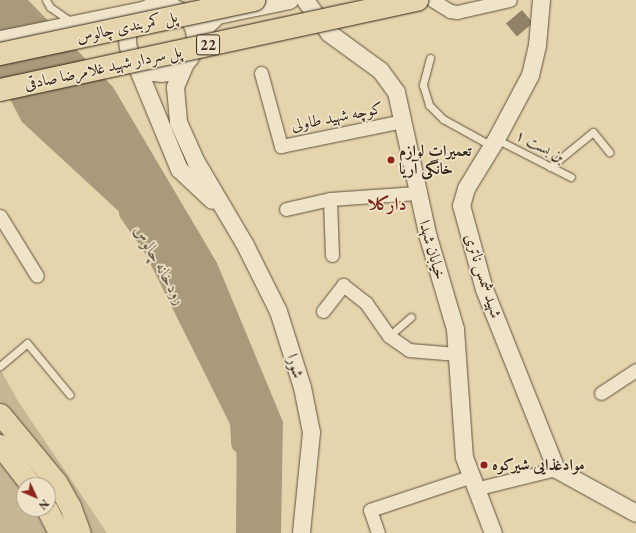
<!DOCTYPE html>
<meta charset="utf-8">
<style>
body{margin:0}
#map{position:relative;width:636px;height:533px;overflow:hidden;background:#e6d5ac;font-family:"EB Garamond",Amiri,serif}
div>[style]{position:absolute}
.green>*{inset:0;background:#c8b794}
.water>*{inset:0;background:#aa9a7b}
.river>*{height:21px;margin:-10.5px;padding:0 10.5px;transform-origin:10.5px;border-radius:10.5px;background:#aa9a7b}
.building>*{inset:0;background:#918167;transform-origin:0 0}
.roads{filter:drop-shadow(0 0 1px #615240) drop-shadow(0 0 1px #615240)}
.service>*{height:7px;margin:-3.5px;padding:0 3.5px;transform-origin:3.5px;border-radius:3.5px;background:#efe4c9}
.minor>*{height:13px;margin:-6.5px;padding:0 6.5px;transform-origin:6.5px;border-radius:6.5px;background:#efe4c9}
.tertiary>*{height:17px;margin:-8.5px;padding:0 8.5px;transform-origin:8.5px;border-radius:8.5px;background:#efe4c9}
.tertiary>.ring{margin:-8.5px;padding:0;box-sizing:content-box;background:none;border:17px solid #efe4c9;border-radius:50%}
.primary>*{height:21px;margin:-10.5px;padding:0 10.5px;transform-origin:10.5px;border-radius:10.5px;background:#e6d5ac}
.bridges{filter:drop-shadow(0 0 1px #35271c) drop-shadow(0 0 1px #35271c)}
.trunk-bridge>*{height:22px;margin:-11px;padding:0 11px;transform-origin:11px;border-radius:11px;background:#e6d5ac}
.dots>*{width:11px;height:11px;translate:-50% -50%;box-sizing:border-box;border:2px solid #efe4c9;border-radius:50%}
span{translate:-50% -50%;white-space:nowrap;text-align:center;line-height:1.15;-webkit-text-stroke:3.5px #efe4c9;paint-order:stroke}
.shield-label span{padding:1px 3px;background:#efe4c9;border:1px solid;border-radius:3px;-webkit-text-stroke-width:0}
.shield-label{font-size:15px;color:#35271c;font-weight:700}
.street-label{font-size:16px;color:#35271c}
.poi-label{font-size:16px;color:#35271c;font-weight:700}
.left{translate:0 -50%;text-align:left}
.water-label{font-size:17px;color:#584a38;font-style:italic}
.quarter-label{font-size:18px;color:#7a1f14;font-weight:700}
.north{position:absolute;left:16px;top:477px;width:40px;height:40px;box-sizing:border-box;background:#efe4c9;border:1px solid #a59884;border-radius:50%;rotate:134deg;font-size:11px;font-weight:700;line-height:16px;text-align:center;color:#35271c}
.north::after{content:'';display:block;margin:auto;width:14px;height:18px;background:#8f2418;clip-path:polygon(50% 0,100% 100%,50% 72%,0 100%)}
</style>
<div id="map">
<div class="green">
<i style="clip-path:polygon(evenodd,0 369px,18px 401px,107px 533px,0 533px,0 369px,24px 485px,48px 485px,48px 509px,24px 509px,24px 485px)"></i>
</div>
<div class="water">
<i style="clip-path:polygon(0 0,28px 0,113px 87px,217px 263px,283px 422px,281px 533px,236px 533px,237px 399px,165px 254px,22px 122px,0 80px)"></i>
</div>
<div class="river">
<i style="left:129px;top:212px;width:44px;rotate:55.2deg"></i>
<i style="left:154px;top:248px;width:193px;rotate:63.6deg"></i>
<i style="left:240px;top:421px;width:22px;rotate:87deg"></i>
</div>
<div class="building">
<i style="left:522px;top:10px;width:17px;height:21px;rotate:50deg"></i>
</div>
<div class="roads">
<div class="service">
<i style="left:46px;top:0;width:8px;rotate:60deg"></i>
<i style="left:50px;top:7px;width:28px;rotate:35deg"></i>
<i style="left:430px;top:58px;width:28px;rotate:105deg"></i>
<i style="left:423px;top:85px;width:21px;rotate:73deg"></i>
<i style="left:429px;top:105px;width:20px;rotate:45deg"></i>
<i style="left:443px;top:119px;width:56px;rotate:28.9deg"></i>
<i style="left:496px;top:139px;width:84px;rotate:26.9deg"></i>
<i style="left:550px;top:167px;width:55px;rotate:-39.1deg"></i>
<i style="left:593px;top:132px;width:26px;rotate:51deg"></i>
<i style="left:389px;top:336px;width:29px;rotate:-41deg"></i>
<i style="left:0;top:366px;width:35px;rotate:-40deg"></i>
<i style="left:27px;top:343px;width:67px;rotate:50.4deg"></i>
</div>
<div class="minor">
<i style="left:432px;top:0;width:21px;rotate:31deg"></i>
<i style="left:450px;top:11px;width:7px;rotate:8deg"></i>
<i style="left:457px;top:12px;width:54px;rotate:-12.8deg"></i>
<i style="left:261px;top:73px;width:76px;rotate:74.7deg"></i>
<i style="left:281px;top:146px;width:125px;rotate:-11.6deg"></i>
<i style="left:330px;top:199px;width:56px;rotate:88deg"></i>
<i style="left:286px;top:209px;width:45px;rotate:-12.8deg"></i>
<i style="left:330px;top:199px;width:87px;rotate:-3.9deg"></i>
<i style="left:0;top:216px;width:70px;rotate:58.3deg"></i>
<i style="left:323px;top:311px;width:33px;rotate:-52deg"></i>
<i style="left:343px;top:285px;width:29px;rotate:38deg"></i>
<i style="left:366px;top:303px;width:40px;rotate:55.1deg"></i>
<i style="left:389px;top:336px;width:24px;rotate:35deg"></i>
<i style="left:409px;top:350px;width:48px;rotate:4.8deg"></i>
<i style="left:601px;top:393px;width:42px;rotate:-33.3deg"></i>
<i style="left:475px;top:489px;width:83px;rotate:-13.9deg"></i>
<i style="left:378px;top:533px;width:24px;rotate:-109deg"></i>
<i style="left:370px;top:510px;width:104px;rotate:-18.4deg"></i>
</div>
<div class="tertiary">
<i style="left:305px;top:0;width:41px;rotate:54deg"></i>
<i style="left:329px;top:33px;width:63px;rotate:36deg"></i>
<i style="left:380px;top:70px;width:27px;rotate:54deg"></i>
<i style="left:396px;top:92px;width:148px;rotate:77.6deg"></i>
<i style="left:428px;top:237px;width:96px;rotate:73.6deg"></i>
<i style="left:455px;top:329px;width:128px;rotate:86deg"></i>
<i style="left:464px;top:457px;width:81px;rotate:69.1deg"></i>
<i style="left:541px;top:0;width:45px;rotate:95.1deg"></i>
<i style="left:537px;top:45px;width:31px;rotate:103deg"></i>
<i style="left:530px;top:75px;width:72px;rotate:118deg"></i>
<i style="left:496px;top:139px;width:57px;rotate:121.5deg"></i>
<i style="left:466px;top:188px;width:18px;rotate:106deg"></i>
<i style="left:461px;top:205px;width:87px;rotate:74.7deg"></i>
<i style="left:484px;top:289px;width:194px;rotate:68.2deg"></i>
<i style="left:556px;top:469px;width:91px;rotate:28.8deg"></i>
<i class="ring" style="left:127px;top:5px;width:51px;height:51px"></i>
<i style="left:195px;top:37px;width:31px;rotate:-45deg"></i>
<i style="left:217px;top:15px;width:74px;rotate:-11.8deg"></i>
<i style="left:0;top:39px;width:146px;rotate:-11.5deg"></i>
<i style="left:134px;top:60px;width:118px;rotate:67.6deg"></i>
<i style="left:179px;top:169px;width:45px;rotate:43.2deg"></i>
<i style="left:185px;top:63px;width:26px;rotate:113deg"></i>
<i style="left:175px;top:87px;width:35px;rotate:85deg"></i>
<i style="left:178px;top:122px;width:42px;rotate:65.9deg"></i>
<i style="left:195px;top:160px;width:99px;rotate:59.5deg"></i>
<i style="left:245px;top:245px;width:74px;rotate:63.4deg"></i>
<i style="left:278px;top:311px;width:80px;rotate:72.5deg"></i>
<i style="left:302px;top:387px;width:46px;rotate:78.7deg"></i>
<i style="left:311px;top:432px;width:101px;rotate:95.7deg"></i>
</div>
<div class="primary">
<i style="left:0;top:414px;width:89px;rotate:50.4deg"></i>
<i style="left:57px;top:483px;width:26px;rotate:61deg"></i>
<i style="left:70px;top:506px;width:29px;rotate:70deg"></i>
<i style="left:0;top:445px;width:51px;rotate:52.2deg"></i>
<i style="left:47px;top:509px;width:27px;rotate:63deg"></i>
</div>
</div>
<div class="bridges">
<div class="trunk-bridge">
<i style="left:0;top:54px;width:260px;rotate:-12deg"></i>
<i style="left:0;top:90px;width:427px;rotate:-12.2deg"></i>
</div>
</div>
<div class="dots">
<i style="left:391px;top:160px;background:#8f2418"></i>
<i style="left:484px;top:465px;background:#8f2418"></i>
</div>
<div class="shield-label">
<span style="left:208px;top:45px">22</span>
</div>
<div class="street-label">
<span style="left:127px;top:27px;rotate:-12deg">پل کمربندی چالوس</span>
<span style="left:103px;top:68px;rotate:-12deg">پل سردار شهید غلامرضا صادقی</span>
<span style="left:337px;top:117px;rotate:-11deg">کوچه شهید طاولی</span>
<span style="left:540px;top:146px;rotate:27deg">بن بست ۱</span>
<span style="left:432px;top:250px;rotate:74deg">خیابان شهدا</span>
<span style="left:483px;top:276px;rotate:72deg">شهید شمس ناتری</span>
<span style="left:295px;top:366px;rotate:73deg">شورا</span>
</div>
<div class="poi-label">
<span class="left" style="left:399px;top:160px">تعمیرات لوازم<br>خانگی آریا</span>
<span class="left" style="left:492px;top:465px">موادغذایی شیرکوه</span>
</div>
<div class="water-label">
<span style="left:160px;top:265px;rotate:61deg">رودخانه چالوس</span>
</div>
<div class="quarter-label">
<span style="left:387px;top:204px">دارکلا</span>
</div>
<div class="north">N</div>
</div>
